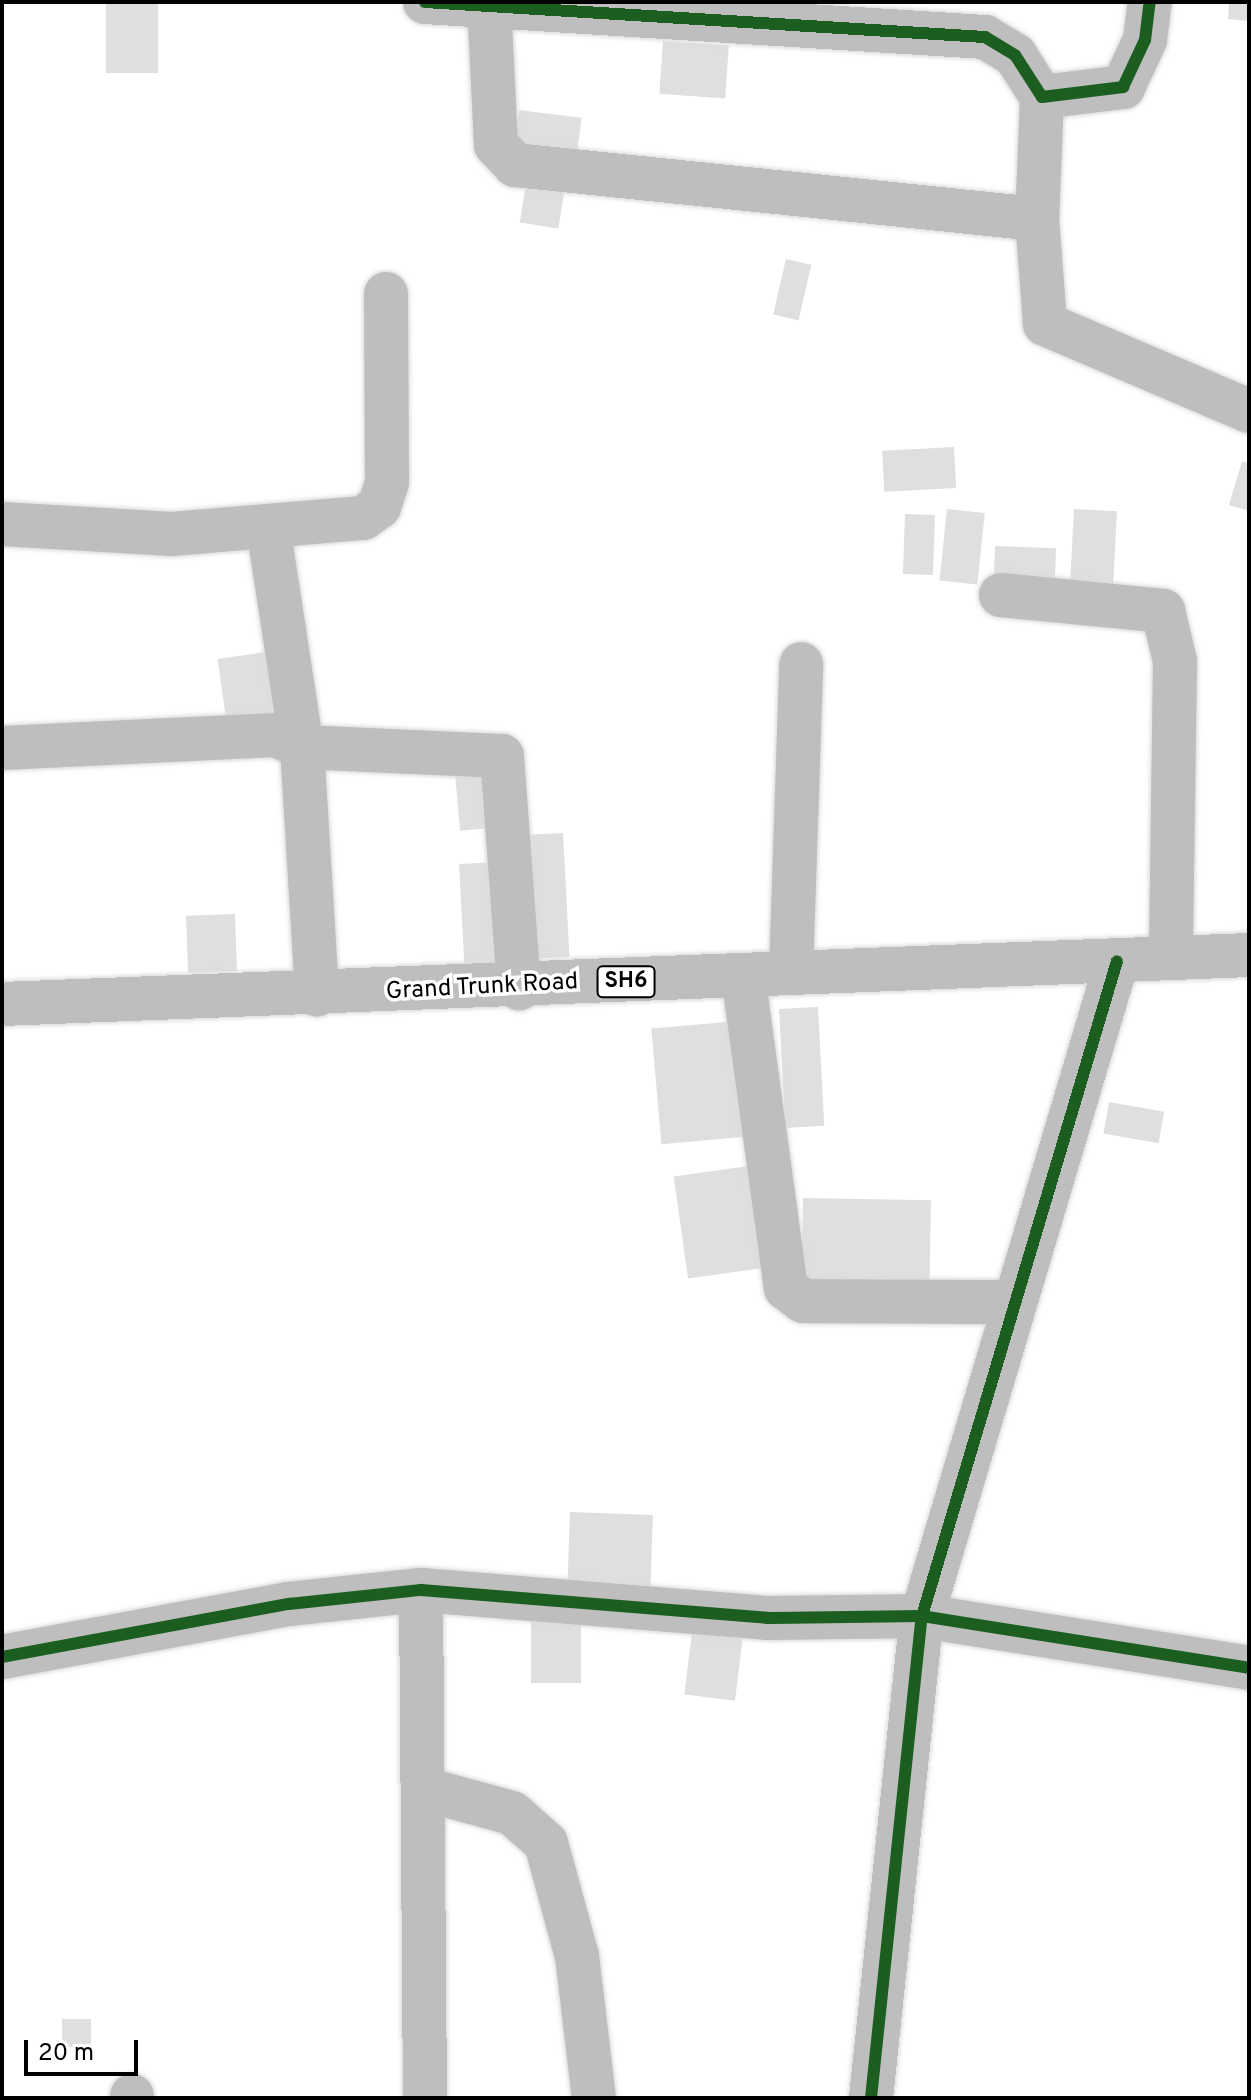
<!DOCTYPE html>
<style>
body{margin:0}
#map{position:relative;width:1251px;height:2100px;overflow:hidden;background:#fff;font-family:Overpass,sans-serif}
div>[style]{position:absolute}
.building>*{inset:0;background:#dfdfdf;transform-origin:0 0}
.roads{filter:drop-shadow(0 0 2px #dbdbdb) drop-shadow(0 0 2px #dbdbdb)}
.minor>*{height:44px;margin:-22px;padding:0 22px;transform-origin:22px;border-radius:22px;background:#bebebe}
.primary>*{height:44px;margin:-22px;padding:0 22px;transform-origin:22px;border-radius:22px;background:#bebebe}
.cycleway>*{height:12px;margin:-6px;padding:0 6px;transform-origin:6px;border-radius:6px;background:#1b5e20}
span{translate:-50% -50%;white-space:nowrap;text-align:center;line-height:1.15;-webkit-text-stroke:7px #fff;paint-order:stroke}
.shield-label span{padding:2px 6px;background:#fff;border:2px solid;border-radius:6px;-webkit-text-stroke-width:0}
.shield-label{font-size:22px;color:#000;font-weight:700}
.street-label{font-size:24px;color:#000}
.frame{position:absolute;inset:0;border:4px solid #000;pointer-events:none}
.scale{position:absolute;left:24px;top:2040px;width:114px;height:36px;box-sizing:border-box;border:4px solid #000;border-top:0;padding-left:10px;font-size:24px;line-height:28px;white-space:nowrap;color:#000;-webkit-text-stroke:6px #fff;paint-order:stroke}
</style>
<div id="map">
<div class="building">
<i style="left:106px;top:2px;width:52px;height:71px"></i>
<i style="clip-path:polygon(1229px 2px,1249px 2px,1249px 21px,1228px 19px)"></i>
<i style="left:663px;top:41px;width:66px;height:53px;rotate:4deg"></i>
<i style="left:519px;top:110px;width:63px;height:46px;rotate:7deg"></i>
<i style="left:527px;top:177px;width:39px;height:46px;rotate:9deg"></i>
<i style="left:786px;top:259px;width:26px;height:57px;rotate:13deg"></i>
<i style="left:954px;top:447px;width:41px;height:72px;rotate:87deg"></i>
<i style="clip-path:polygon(1242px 461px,1249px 464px,1249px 511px,1229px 505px)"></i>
<i style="left:947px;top:509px;width:38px;height:72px;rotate:6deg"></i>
<i style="left:1074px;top:509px;width:43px;height:72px;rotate:3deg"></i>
<i style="left:905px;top:514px;width:30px;height:60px;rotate:2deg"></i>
<i style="left:995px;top:546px;width:61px;height:39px;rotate:2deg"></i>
<i style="left:281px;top:650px;width:68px;height:64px;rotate:82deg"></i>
<i style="left:489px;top:760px;width:68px;height:35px;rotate:85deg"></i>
<i style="left:563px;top:833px;width:124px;height:44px;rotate:87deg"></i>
<i style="left:498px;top:862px;width:102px;height:39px;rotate:87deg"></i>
<i style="left:235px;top:914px;width:57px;height:49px;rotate:88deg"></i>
<i style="left:818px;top:1007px;width:119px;height:39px;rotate:87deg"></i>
<i style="left:738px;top:1021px;width:116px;height:87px;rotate:85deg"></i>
<i style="left:1109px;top:1102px;width:56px;height:32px;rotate:10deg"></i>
<i style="left:749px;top:1166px;width:103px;height:76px;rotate:82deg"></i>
<i style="left:803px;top:1198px;width:128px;height:87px;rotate:1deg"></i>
<i style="left:570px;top:1512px;width:83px;height:82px;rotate:2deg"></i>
<i style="left:531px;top:1616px;width:50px;height:67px"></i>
<i style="left:693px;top:1624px;width:51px;height:71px;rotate:7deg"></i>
<i style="left:62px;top:2019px;width:29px;height:28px"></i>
</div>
<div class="roads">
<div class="minor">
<i style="left:425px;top:2px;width:561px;rotate:3.58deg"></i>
<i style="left:985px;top:37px;width:35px;rotate:31deg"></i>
<i style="left:1015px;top:55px;width:50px;rotate:57.3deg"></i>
<i style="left:1042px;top:97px;width:82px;rotate:-7deg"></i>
<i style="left:1123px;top:87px;width:52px;rotate:-64.9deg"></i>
<i style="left:1145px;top:40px;width:38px;rotate:-83deg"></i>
<i style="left:489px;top:2px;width:143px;rotate:87.2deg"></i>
<i style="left:496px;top:145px;width:28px;rotate:46deg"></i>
<i style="left:515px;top:165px;width:525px;rotate:5.91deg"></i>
<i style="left:1042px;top:97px;width:122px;rotate:92.3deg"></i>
<i style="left:1037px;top:219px;width:105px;rotate:85.6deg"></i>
<i style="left:1045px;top:324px;width:222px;rotate:23.1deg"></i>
<i style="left:2px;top:524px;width:170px;rotate:3.4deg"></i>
<i style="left:172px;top:534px;width:192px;rotate:-4.8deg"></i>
<i style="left:363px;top:518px;width:19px;rotate:-35deg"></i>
<i style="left:379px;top:507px;width:26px;rotate:-72deg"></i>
<i style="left:387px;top:482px;width:188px;rotate:-90.3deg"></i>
<i style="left:268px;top:526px;width:224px;rotate:81.3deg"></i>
<i style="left:302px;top:747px;width:248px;rotate:86.5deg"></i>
<i style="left:1001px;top:595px;width:163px;rotate:5.6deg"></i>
<i style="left:1163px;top:611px;width:51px;rotate:76.5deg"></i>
<i style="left:1175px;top:661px;width:297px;rotate:90.8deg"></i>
<i style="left:2px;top:748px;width:274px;rotate:-2.7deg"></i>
<i style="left:276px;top:735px;width:29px;rotate:25deg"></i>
<i style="left:302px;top:747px;width:200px;rotate:2.6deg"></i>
<i style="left:502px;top:756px;width:233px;rotate:85.8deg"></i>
<i style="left:791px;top:973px;width:309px;rotate:-88.1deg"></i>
<i style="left:743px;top:975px;width:316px;rotate:82.2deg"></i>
<i style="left:786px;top:1288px;width:21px;rotate:37deg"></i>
<i style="left:803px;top:1301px;width:209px;rotate:0.3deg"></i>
<i style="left:421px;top:1590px;width:508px;rotate:89.55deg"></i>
<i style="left:2px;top:1657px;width:292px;rotate:-10.5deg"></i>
<i style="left:289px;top:1604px;width:133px;rotate:-6.1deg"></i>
<i style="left:421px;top:1590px;width:347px;rotate:4.6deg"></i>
<i style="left:767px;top:1618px;width:155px;rotate:-0.7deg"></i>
<i style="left:922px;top:1616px;width:331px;rotate:9deg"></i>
<i style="left:424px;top:1789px;width:91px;rotate:15.3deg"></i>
<i style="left:512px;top:1813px;width:45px;rotate:41.4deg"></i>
<i style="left:546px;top:1843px;width:117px;rotate:74.7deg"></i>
<i style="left:577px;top:1956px;width:143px;rotate:83.2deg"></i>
<i style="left:132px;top:2096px;width:2px;rotate:90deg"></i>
<i style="left:871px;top:2098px;width:485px;rotate:-84deg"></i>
<i style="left:922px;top:1616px;width:683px;rotate:-73.42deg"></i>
</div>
<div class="primary">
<i style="left:2px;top:1004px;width:1248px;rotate:-2.25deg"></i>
</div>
</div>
<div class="cycleway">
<i style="left:425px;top:2px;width:561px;rotate:3.58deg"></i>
<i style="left:985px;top:37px;width:35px;rotate:31deg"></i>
<i style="left:1015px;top:55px;width:50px;rotate:57.3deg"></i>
<i style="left:1042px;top:97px;width:82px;rotate:-7deg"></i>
<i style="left:1123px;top:87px;width:52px;rotate:-64.9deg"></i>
<i style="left:1145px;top:40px;width:38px;rotate:-83deg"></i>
<i style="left:2px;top:1657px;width:292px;rotate:-10.5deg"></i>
<i style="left:289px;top:1604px;width:133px;rotate:-6.1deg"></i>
<i style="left:421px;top:1590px;width:347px;rotate:4.6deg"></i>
<i style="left:767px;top:1618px;width:155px;rotate:-0.7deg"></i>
<i style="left:922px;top:1616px;width:331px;rotate:9deg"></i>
<i style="left:871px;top:2098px;width:485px;rotate:-84deg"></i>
<i style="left:922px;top:1616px;width:683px;rotate:-73.42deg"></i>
</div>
<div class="shield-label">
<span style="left:626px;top:982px">SH6</span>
</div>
<div class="street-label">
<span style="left:482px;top:988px;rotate:-3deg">Grand Trunk Road</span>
</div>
<div class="frame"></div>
<div class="scale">20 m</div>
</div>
